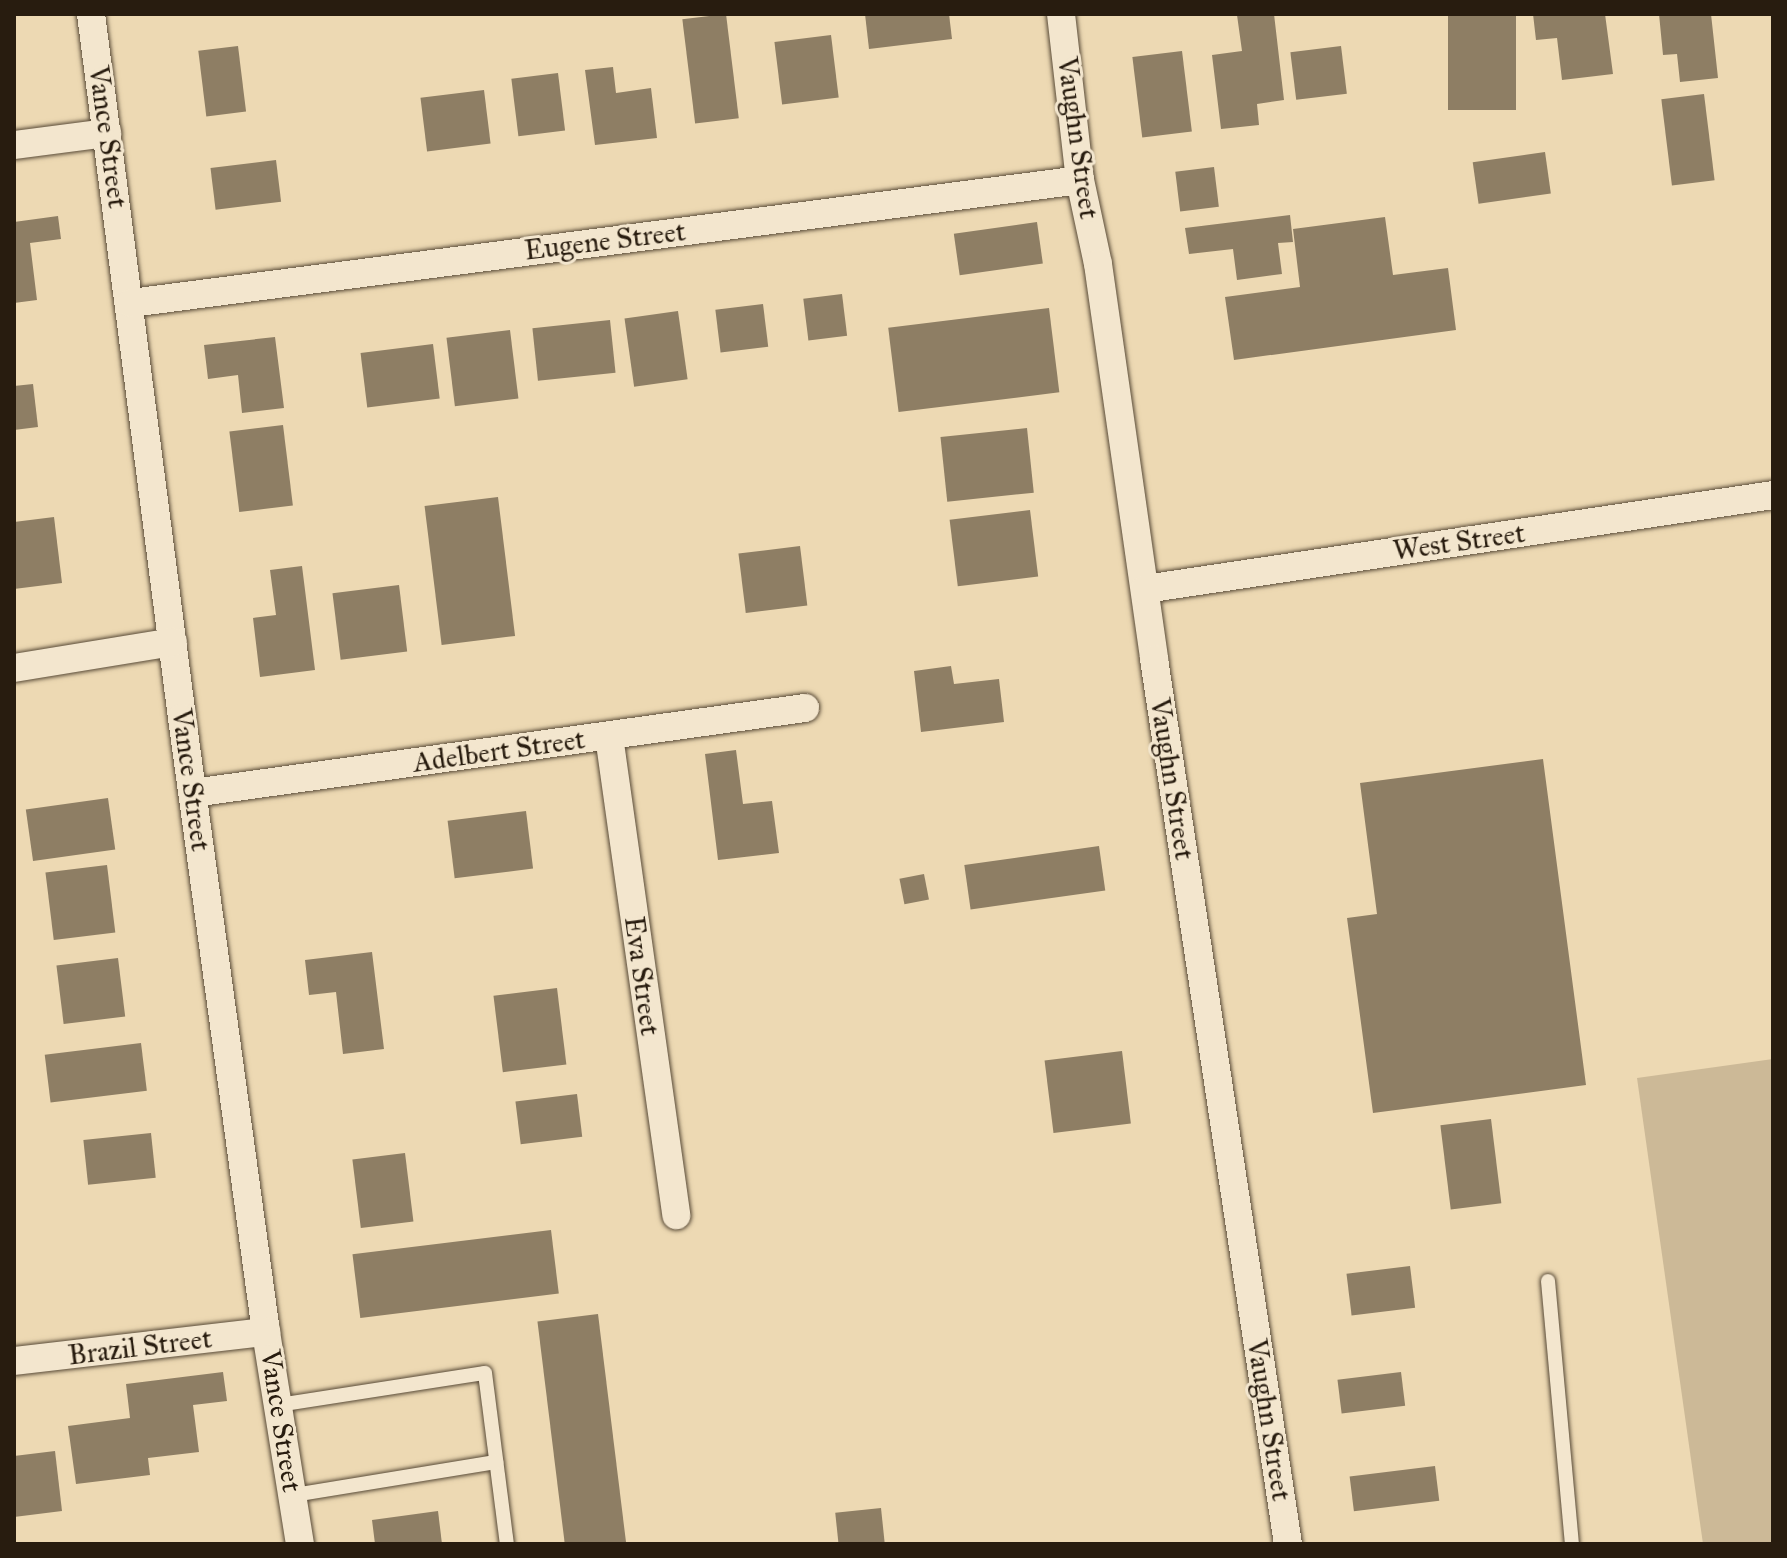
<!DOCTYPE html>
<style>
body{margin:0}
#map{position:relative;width:1787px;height:1558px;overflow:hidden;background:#edd9b3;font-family:"IM FELL Great Primer",serif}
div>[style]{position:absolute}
.green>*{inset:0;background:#ccb997}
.building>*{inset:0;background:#8e7e64;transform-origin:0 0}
.roads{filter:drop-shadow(0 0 2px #594b38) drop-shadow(0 0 2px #594b38)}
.service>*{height:14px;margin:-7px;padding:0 7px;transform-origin:7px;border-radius:7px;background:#f3e6ce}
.minor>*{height:28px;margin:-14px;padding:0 14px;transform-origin:14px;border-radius:14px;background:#f3e6ce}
span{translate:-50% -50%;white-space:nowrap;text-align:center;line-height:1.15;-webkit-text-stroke:6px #f3e6ce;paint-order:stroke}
.street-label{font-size:28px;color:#281c0f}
.frame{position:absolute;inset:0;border:16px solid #281c0f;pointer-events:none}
</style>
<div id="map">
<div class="green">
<i style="clip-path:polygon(1773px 1059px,1773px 1544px,1703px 1544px,1637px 1078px)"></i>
</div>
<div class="building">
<i style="left:726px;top:14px;width:105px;height:44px;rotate:83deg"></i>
<i style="clip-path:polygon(865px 14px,949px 14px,952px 39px,869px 49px)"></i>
<i style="clip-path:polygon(1274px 14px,1284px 100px,1257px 104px,1259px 125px,1221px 129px,1212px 55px,1242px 51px,1237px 15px)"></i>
<i style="left:1448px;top:14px;width:68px;height:96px"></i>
<i style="clip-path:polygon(1533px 14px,1605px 14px,1613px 74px,1562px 80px,1557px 38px,1536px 40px)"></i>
<i style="clip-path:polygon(1659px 14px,1711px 14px,1718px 78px,1680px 82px,1677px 54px,1663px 55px)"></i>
<i style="left:831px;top:35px;width:63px;height:57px;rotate:83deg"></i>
<i style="left:238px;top:46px;width:66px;height:40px;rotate:83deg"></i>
<i style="left:1341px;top:46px;width:48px;height:51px;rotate:83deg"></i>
<i style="left:1182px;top:51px;width:81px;height:50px;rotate:83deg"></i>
<i style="clip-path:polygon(613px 67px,616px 93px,651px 88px,657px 138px,595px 145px,585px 70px)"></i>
<i style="left:558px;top:73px;width:58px;height:47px;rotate:83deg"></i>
<i style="left:484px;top:90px;width:54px;height:64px;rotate:83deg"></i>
<i style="left:1704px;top:94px;width:87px;height:43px;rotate:83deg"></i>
<i style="left:1545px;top:152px;width:42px;height:73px;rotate:82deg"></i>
<i style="left:276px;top:160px;width:42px;height:66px;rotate:83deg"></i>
<i style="left:1214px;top:167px;width:40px;height:39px;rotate:83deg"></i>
<i style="clip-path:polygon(1290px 215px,1293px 242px,1278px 243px,1282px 274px,1237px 280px,1233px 249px,1189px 254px,1185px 228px)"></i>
<i style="clip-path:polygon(58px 216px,61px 239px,30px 243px,37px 300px,14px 303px,14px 222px)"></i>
<i style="clip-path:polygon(1385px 217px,1393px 275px,1448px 268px,1456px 330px,1234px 360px,1225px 297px,1300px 287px,1293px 229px)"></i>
<i style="left:1037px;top:222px;width:42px;height:84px;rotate:82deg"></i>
<i style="left:842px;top:294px;width:42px;height:39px;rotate:83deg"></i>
<i style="left:763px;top:304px;width:43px;height:48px;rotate:83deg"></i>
<i style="left:1049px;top:308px;width:85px;height:162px;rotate:83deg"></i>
<i style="left:678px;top:311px;width:69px;height:54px;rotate:82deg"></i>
<i style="left:610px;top:320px;width:53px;height:78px;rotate:84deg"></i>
<i style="left:510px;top:330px;width:69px;height:64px;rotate:83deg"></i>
<i style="clip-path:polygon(275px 337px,284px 408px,242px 413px,238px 375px,208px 379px,204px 345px)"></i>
<i style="left:433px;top:344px;width:55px;height:73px;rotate:83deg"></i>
<i style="clip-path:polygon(33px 384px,38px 427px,14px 430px,14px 386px)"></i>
<i style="left:283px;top:425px;width:81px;height:54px;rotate:83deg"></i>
<i style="left:1027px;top:428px;width:65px;height:87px;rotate:84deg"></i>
<i style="left:498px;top:497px;width:140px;height:74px;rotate:83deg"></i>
<i style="left:1030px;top:510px;width:67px;height:81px;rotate:83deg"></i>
<i style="clip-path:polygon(54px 517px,62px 583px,14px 589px,14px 522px)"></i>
<i style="left:800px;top:546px;width:60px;height:62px;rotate:83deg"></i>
<i style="clip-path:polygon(302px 566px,315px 670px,260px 677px,253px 618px,276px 615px,270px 570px)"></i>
<i style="left:399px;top:585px;width:67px;height:67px;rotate:83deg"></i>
<i style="clip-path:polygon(951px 666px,954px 684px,999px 679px,1004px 722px,921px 732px,914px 671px)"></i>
<i style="clip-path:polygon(736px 750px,743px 804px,772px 801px,779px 853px,718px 860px,705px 754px)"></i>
<i style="clip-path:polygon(1543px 759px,1586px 1085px,1373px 1113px,1347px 918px,1377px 914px,1360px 783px)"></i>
<i style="left:108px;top:798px;width:52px;height:83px;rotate:82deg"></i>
<i style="left:526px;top:811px;width:58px;height:79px;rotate:83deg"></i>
<i style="left:1099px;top:846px;width:45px;height:136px;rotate:82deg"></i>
<i style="left:107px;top:865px;width:68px;height:62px;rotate:83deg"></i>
<i style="left:924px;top:874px;width:26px;height:25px;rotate:79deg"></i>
<i style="clip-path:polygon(372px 952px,384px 1049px,343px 1054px,336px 992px,309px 995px,305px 960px)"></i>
<i style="left:118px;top:958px;width:59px;height:62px;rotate:83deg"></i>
<i style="left:557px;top:988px;width:77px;height:64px;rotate:83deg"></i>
<i style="left:141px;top:1043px;width:48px;height:97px;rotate:83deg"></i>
<i style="left:1122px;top:1051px;width:73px;height:78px;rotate:83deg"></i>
<i style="left:577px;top:1094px;width:43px;height:62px;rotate:83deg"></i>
<i style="left:1491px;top:1119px;width:85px;height:51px;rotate:83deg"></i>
<i style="left:151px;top:1133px;width:45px;height:68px;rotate:84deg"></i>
<i style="left:405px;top:1153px;width:69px;height:53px;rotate:83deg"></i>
<i style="left:551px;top:1230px;width:64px;height:200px;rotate:83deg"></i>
<i style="left:1410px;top:1266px;width:42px;height:64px;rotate:83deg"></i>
<i style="left:598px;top:1314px;width:232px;height:61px;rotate:83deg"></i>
<i style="clip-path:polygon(223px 1372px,227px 1401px,193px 1405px,199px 1452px,148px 1458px,150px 1475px,76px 1484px,68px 1426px,130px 1418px,126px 1384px)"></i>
<i style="left:1401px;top:1372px;width:34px;height:64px;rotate:83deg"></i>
<i style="clip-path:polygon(55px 1451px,62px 1511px,14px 1517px,14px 1456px)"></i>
<i style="left:1435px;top:1466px;width:35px;height:86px;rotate:83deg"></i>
<i style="left:881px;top:1508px;width:36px;height:46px;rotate:84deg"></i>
<i style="clip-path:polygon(438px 1511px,442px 1544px,375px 1544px,372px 1520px)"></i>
</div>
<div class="roads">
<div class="service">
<i style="left:1548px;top:1281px;width:264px;rotate:84.8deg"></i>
<i style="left:278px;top:1405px;width:209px;rotate:-8.8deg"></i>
<i style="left:485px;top:1373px;width:172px;rotate:82.7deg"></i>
<i style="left:294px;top:1495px;width:205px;rotate:-9.3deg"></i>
</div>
<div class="minor">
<i style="left:91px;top:14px;width:710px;rotate:82.63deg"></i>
<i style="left:182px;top:718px;width:620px;rotate:82.21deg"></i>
<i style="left:266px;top:1332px;width:215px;rotate:80.9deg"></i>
<i style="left:1061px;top:14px;width:167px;rotate:83.5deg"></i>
<i style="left:1080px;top:180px;width:86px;rotate:77.9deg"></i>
<i style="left:1098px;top:264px;width:399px;rotate:81.9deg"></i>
<i style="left:1154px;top:659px;width:895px;rotate:81.39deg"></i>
<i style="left:14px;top:145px;width:94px;rotate:-7.4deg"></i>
<i style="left:131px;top:303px;width:957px;rotate:-7.38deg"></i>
<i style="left:1145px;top:589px;width:635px;rotate:-8.51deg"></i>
<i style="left:14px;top:668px;width:161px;rotate:-9.3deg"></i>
<i style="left:609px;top:736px;width:484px;rotate:82deg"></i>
<i style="left:193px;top:793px;width:618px;rotate:-7.91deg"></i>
<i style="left:14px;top:1361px;width:254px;rotate:-6.6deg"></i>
</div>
</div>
<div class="street-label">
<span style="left:108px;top:137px;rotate:82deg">Vance Street</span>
<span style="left:1078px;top:138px;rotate:82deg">Vaughn Street</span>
<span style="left:605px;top:241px;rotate:-7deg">Eugene Street</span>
<span style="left:1459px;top:542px;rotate:-8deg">West Street</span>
<span style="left:499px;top:751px;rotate:-8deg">Adelbert Street</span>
<span style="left:1172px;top:779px;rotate:81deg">Vaughn Street</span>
<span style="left:191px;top:780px;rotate:82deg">Vance Street</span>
<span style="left:642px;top:976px;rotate:82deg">Eva Street</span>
<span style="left:140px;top:1347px;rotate:-7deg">Brazil Street</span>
<span style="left:1269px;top:1420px;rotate:81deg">Vaughn Street</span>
<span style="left:281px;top:1421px;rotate:81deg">Vance Street</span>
</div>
<div class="frame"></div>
</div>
